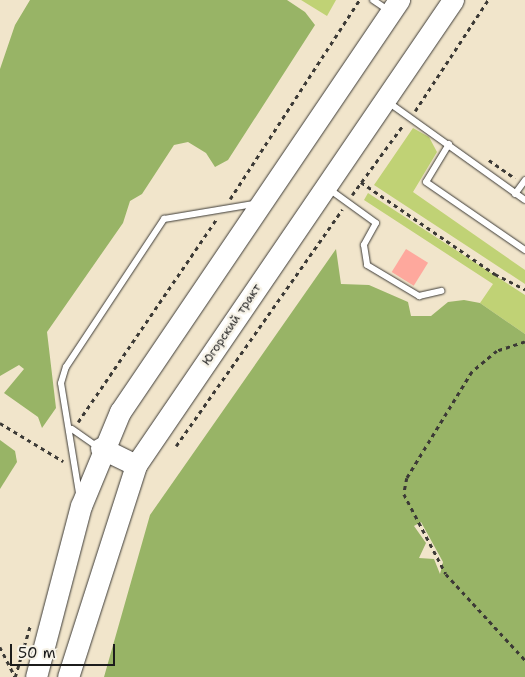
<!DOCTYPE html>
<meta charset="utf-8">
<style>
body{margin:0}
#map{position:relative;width:525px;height:677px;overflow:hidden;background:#f1e5cb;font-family:"Shantell Sans",sans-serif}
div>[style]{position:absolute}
.green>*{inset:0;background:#c0d275}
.forest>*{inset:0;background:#98b466}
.building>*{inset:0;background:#fea89d;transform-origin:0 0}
.path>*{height:2.5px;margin-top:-1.25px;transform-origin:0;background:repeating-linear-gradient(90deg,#3c3a36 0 4px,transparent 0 8px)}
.roads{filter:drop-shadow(0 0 1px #3c3a36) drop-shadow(0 0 1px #3c3a36)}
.service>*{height:6px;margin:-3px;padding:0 3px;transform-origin:3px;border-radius:3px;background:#fff}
.primary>*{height:21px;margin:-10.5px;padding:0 10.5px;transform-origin:10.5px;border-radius:10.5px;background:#fff}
span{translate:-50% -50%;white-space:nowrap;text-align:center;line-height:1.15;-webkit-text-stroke:5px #f7f3e8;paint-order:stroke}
.street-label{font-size:12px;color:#1c1c1c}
.scale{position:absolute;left:10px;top:644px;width:105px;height:22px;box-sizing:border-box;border:2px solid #1c1c1c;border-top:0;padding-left:6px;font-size:15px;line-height:18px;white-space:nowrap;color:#1c1c1c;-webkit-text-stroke:4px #f7f3e8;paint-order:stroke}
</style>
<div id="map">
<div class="green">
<i style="clip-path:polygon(301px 0,336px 0,327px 16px)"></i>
<i style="clip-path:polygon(413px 128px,429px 137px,437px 152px,413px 192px,525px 270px,525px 284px,374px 185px)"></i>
<i style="clip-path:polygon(368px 193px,525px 295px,525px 334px,480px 303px,493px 284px,364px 200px)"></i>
</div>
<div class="forest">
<i style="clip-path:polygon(30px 0,287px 0,305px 12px,315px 25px,228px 160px,215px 167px,206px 153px,188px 142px,174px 145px,142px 194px,130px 201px,123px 223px,47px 332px,56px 408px,42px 428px,38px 417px,4px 393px,24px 369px,19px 365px,0 376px,0 69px,15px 25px)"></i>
<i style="clip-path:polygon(evenodd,336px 249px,341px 284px,369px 285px,408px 302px,411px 316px,431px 316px,448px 302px,464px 300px,480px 303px,525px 334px,525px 677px,104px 677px,150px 515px,336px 249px,421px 522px,443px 562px,440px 574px,434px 559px,419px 558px,426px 543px,414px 526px,421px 522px)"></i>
<i style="clip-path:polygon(0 440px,15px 451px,17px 462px,0 489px)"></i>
</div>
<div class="building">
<i style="left:406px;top:249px;width:26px;height:27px;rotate:32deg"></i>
</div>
<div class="path">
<i style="left:415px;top:111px;width:133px;rotate:-56.7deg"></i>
<i style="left:489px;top:160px;width:32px;rotate:35deg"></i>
<i style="left:361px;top:182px;width:163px;rotate:34.5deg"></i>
<i style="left:495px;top:274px;width:34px;rotate:27deg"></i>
<i style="left:352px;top:195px;width:87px;rotate:-53.9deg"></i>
<i style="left:230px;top:199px;width:237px;rotate:-57deg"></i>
<i style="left:525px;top:342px;width:29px;rotate:162deg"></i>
<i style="left:497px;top:351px;width:33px;rotate:140deg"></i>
<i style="left:472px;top:372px;width:124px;rotate:121.5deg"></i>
<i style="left:407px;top:478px;width:16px;rotate:101deg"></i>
<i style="left:404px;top:494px;width:90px;rotate:62.3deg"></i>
<i style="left:446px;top:574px;width:117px;rotate:47.4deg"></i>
<i style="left:78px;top:422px;width:245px;rotate:-55.7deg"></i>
<i style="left:0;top:423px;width:74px;rotate:31.1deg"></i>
<i style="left:176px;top:446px;width:289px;rotate:-54.9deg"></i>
<i style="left:0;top:647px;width:33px;rotate:63deg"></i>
<i style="left:15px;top:677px;width:53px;rotate:-73.6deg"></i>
</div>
<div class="roads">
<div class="service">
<i style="left:373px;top:0;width:18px;rotate:34deg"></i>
<i style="left:388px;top:102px;width:168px;rotate:35.6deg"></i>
<i style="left:449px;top:144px;width:44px;rotate:121.2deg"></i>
<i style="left:426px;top:182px;width:120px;rotate:34.5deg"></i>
<i style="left:329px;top:189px;width:58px;rotate:35.9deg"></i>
<i style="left:376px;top:223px;width:25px;rotate:119deg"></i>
<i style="left:364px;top:245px;width:20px;rotate:81deg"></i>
<i style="left:367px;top:265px;width:61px;rotate:30.8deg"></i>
<i style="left:419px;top:296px;width:23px;rotate:-13deg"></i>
<i style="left:515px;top:194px;width:17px;rotate:-54deg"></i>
<i style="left:72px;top:429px;width:32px;rotate:35deg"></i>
<i style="left:79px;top:493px;width:111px;rotate:-99.3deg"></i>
<i style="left:61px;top:383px;width:17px;rotate:-73deg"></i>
<i style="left:66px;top:367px;width:178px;rotate:-56.5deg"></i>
<i style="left:164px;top:219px;width:91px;rotate:-9.5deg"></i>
</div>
<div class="primary">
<i style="left:101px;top:448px;width:39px;rotate:26deg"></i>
<i style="left:36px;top:677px;width:177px;rotate:-75.3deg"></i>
<i style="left:81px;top:506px;width:102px;rotate:-67.5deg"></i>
<i style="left:120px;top:412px;width:498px;rotate:-55.9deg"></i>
<i style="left:68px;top:677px;width:223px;rotate:-72.2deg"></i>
<i style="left:136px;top:465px;width:563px;rotate:-55.72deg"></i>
</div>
</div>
<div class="street-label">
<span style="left:232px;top:325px;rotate:-56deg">Югорский тракт</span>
</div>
<div class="scale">50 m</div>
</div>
